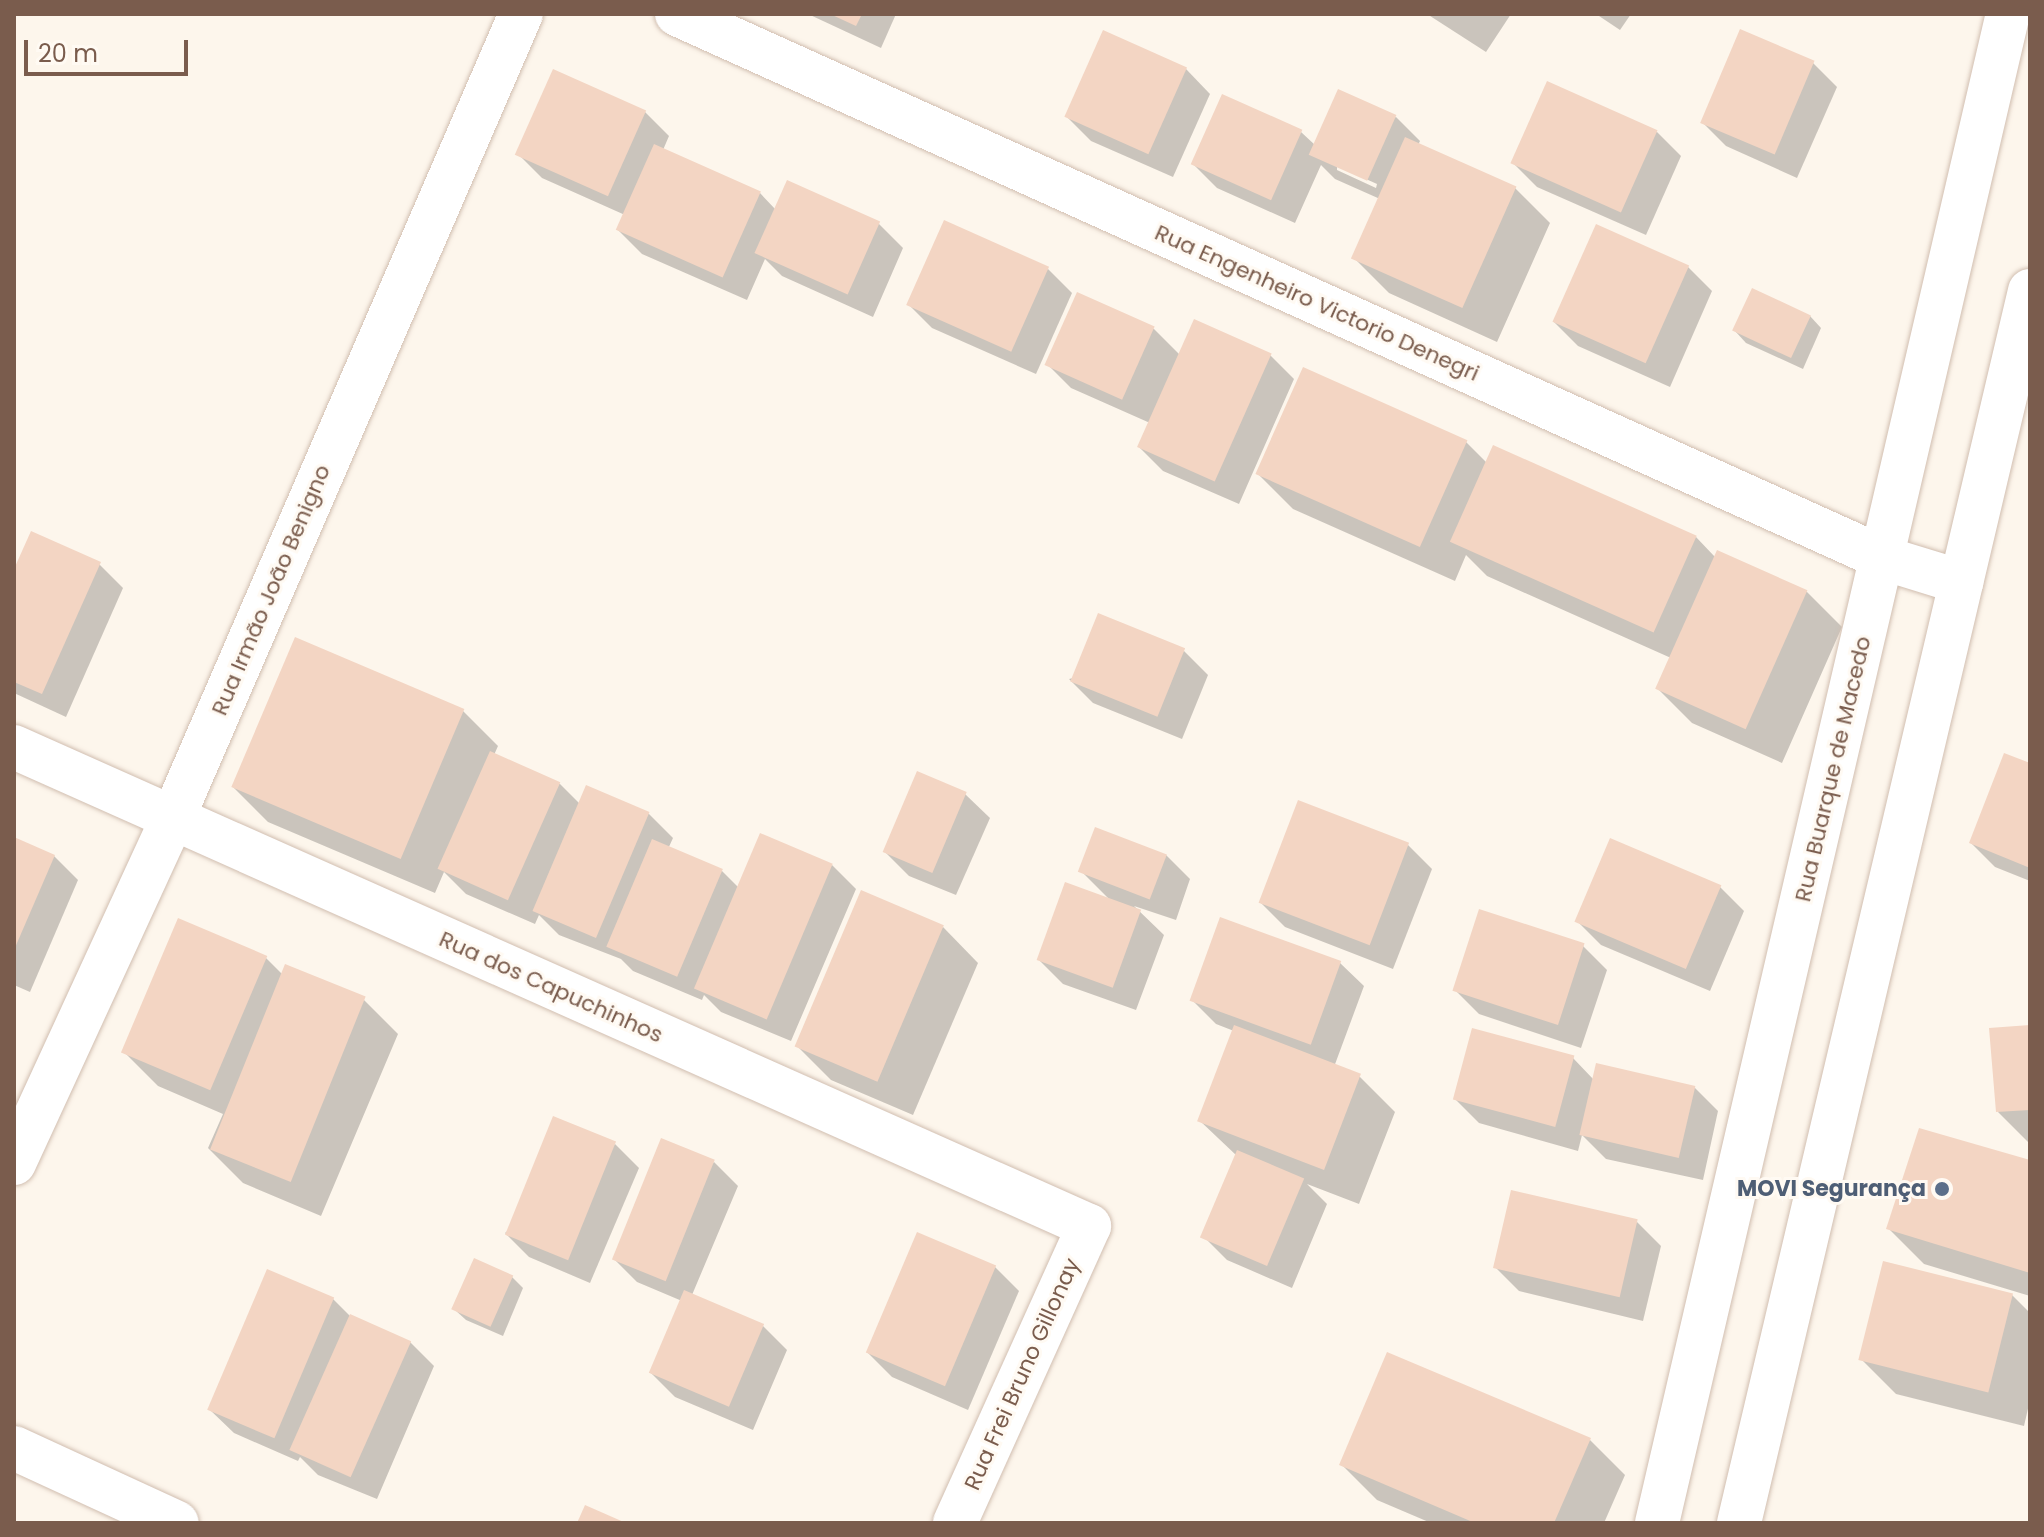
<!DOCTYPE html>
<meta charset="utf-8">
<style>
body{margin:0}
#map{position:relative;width:2044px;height:1537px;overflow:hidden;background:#fdf6ec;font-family:Poppins,sans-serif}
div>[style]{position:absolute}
.shadow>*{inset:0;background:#0003}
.building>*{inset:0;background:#f3d5c3;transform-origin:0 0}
.roads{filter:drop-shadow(0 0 2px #d1beb0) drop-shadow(0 0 2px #d1beb0)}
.street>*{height:44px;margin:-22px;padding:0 22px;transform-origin:22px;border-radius:22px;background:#fff}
.secondary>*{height:44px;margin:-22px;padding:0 22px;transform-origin:22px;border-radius:22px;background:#fff}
.dots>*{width:22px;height:22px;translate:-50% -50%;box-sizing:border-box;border:4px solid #fffaf3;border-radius:50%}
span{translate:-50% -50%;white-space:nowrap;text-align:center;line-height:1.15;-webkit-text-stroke:6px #fffaf3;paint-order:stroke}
.street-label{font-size:22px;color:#7a5c4d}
.service-label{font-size:22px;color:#4e5e75;font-weight:700}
.right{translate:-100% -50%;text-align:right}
.frame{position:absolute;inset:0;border:16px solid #7a5c4d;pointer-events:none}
.scale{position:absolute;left:24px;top:40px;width:164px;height:36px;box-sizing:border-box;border:4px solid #7a5c4d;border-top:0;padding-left:10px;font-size:24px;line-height:28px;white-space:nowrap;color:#7a5c4d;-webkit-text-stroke:6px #fffaf3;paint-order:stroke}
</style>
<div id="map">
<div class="shadow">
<i style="clip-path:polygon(808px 14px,896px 14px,881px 48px)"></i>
<i style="clip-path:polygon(1427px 14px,1511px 14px,1486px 52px)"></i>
<i style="clip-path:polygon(1596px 14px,1631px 14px,1620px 30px)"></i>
<i style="clip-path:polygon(1813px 63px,1837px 87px,1797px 178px,1726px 146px,1702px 122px)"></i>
<i style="clip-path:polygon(1186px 69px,1210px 94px,1173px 177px,1091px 141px,1067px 117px)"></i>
<i style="clip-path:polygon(645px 112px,669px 136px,663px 150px,760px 193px,776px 210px,879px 224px,903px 248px,873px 317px,782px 276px,765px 259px,747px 300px,642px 254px,618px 230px,625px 215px,542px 178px,518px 154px)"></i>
<i style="clip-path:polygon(evenodd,1396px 117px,1420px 141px,1418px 145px,1515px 188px,1550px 223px,1497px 342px,1389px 293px,1354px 258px,1380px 199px,1335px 179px,1321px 165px,1295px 223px,1217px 188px,1193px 164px,1301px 132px,1315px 145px,1396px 117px,1337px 166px,1377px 184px,1376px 188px,1337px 170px,1337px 166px)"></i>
<i style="clip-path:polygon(1657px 132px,1681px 156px,1646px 235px,1537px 187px,1513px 163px)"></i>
<i style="clip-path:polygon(1688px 267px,1712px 291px,1670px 387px,1578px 346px,1554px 322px)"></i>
<i style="clip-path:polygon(1048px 269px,1072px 293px,1036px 374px,932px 328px,908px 304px)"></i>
<i style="clip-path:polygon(1078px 295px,1154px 329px,1180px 355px,1270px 355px,1294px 379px,1239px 504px,1163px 471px,1139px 447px,1150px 423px,1071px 388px,1047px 364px)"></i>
<i style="clip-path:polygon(1810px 316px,1821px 328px,1803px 369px,1746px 343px,1735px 331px)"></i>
<i style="clip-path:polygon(1466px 442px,1487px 463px,1696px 537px,1715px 557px,1807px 592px,1842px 627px,1782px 763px,1692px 723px,1657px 688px,1671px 658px,1487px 576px,1466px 555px,1455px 581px,1293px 509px,1258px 474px)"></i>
<i style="clip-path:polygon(99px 564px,123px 588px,66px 717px,14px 693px,14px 574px)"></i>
<i style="clip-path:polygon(1184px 651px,1208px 675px,1182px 739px,1093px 703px,1069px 679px)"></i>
<i style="clip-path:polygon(463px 711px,498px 746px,494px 755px,560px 784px,580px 804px,649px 814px,673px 838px,668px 849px,722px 871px,739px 888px,832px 865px,856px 889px,791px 1041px,721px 1012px,704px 995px,702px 1000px,633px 971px,621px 959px,559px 935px,539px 915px,535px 924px,466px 894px,444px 872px,435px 893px,268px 822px,233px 787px)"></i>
<i style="clip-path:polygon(2030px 765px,2030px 881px,1995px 867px,1971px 843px)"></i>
<i style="clip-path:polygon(965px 794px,990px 818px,956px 895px,909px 876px,885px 852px)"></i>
<i style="clip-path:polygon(14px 839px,54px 856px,78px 880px,30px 992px,14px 985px)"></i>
<i style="clip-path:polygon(1408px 845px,1432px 869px,1393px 969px,1285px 927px,1261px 903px)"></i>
<i style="clip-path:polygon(1166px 855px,1190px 879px,1176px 920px,1134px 906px,1164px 935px,1136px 1010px,1063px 984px,1039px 960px,1110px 900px,1081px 871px)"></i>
<i style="clip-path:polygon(1720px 887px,1744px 911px,1710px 991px,1601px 945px,1577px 921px)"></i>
<i style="clip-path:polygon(943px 927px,978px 963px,913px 1115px,831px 1080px,796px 1045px)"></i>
<i style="clip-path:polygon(1583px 946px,1607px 970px,1581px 1048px,1479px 1014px,1455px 990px)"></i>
<i style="clip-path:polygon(266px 958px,282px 974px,363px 999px,398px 1034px,321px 1216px,243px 1183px,208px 1148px,223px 1114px,158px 1086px,123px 1051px)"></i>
<i style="clip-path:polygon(1339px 962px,1364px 986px,1334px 1067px,1360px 1077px,1395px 1112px,1359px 1204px,1307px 1184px,1327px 1204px,1292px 1288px,1227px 1260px,1203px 1236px,1237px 1156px,1199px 1120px,1234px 1031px,1216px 1024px,1192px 1000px)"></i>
<i style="clip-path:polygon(2030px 1027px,2030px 1144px,1998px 1112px)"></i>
<i style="clip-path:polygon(1573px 1058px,1594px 1080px,1694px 1087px,1718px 1111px,1703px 1180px,1606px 1159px,1582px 1135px,1578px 1151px,1479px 1123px,1455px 1099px)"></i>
<i style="clip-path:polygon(615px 1144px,639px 1168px,590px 1283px,529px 1257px,505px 1233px)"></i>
<i style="clip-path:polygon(714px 1162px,738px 1186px,692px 1295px,763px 1326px,787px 1350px,753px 1430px,675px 1397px,651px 1373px,682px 1301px,637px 1282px,613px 1258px)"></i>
<i style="clip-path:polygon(2030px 1162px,2030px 1296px,1924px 1264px,1889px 1229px)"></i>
<i style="clip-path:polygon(1637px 1222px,1661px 1246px,1643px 1321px,1519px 1291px,1495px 1267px)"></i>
<i style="clip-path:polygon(995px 1267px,1019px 1291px,968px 1410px,892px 1377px,868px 1353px)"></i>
<i style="clip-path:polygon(511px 1276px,523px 1288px,503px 1336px,466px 1320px,454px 1309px)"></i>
<i style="clip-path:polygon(2012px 1295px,2030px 1313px,2030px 1400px,2024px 1426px,1896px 1394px,1861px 1359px)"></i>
<i style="clip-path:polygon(333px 1299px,351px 1317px,410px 1342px,434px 1366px,377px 1499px,318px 1475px,300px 1457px,298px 1461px,234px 1433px,209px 1409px)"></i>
<i style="clip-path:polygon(1590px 1440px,1625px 1475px,1604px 1523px,1431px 1523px,1377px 1500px,1342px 1465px)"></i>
</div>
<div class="building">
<i style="clip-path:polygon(830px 14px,862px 14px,856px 26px)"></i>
<i style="left:1740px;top:29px;width:81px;height:102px;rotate:23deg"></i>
<i style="left:1103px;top:30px;width:92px;height:95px;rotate:24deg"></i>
<i style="left:553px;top:69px;width:102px;height:94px;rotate:24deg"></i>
<i style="left:1547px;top:81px;width:121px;height:90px;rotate:24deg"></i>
<i style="left:1338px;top:89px;width:64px;height:72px;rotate:24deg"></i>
<i style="left:1222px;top:94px;width:88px;height:77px;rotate:24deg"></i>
<i style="left:1405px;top:137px;width:122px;height:133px;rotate:24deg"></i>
<i style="left:654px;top:144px;width:117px;height:94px;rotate:24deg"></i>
<i style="left:787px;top:180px;width:102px;height:80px;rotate:24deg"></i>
<i style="left:944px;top:220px;width:115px;height:93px;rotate:24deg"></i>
<i style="left:1596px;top:224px;width:102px;height:107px;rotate:24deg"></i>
<i style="left:1752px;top:288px;width:65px;height:47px;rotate:25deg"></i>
<i style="left:1077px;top:292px;width:85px;height:80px;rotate:24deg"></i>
<i style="left:1194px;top:319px;width:85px;height:140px;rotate:24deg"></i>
<i style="left:1303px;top:367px;width:180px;height:117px;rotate:24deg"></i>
<i style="left:1493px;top:445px;width:223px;height:106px;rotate:24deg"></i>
<i style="clip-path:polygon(31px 531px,101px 562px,42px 694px,14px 682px,14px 569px)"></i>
<i style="left:1717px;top:550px;width:99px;height:152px;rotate:24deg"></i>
<i style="left:1098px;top:613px;width:94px;height:74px;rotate:22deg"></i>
<i style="left:295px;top:637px;width:184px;height:163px;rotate:23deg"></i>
<i style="left:490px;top:751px;width:77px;height:129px;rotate:24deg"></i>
<i style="clip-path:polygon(2004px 753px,2030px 763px,2030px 868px,1969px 843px)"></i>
<i style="left:917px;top:771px;width:54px;height:88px;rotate:23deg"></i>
<i style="left:586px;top:785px;width:69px;height:137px;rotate:23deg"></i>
<i style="left:1298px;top:800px;width:119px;height:110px;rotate:21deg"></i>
<i style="left:1095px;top:827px;width:77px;height:48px;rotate:21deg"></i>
<i style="left:760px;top:833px;width:79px;height:169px;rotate:23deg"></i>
<i style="clip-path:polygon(14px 837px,55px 855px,14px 950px)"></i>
<i style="left:1610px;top:838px;width:121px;height:91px;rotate:23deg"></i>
<i style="left:652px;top:839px;width:77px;height:117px;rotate:23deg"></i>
<i style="left:1065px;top:882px;width:81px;height:83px;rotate:20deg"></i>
<i style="left:861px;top:890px;width:90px;height:170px;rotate:23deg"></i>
<i style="left:1479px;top:909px;width:111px;height:86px;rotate:18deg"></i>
<i style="left:1220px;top:917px;width:129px;height:89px;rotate:20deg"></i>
<i style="left:178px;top:918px;width:97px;height:146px;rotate:23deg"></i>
<i style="left:285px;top:964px;width:87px;height:200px;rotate:22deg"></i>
<i style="left:1234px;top:1025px;width:136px;height:103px;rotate:21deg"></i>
<i style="clip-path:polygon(2030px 1025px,2030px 1110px,1996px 1112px,1989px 1028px)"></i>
<i style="left:1472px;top:1028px;width:106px;height:74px;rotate:15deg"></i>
<i style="left:1596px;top:1063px;width:102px;height:74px;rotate:13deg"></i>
<i style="left:553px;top:1116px;width:68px;height:128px;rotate:22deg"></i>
<i style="clip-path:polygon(1919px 1128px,2030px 1160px,2030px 1273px,1886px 1229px)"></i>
<i style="left:661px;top:1138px;width:58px;height:131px;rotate:22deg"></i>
<i style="left:1237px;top:1150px;width:73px;height:95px;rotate:23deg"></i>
<i style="left:1511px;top:1190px;width:130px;height:80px;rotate:13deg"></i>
<i style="left:917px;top:1232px;width:86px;height:131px;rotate:23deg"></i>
<i style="left:474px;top:1258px;width:43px;height:56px;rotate:24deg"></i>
<i style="left:1883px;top:1261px;width:134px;height:102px;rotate:14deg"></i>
<i style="left:267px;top:1269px;width:73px;height:153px;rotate:23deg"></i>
<i style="left:684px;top:1290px;width:87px;height:90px;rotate:23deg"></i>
<i style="left:350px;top:1314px;width:67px;height:149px;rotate:24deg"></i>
<i style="clip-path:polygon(1387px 1352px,1591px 1438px,1554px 1523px,1475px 1523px,1339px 1465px)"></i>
<i style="clip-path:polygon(585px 1505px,626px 1523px,577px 1523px)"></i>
</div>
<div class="roads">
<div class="street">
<i style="left:677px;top:14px;width:1323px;rotate:24.28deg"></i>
<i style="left:1883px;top:558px;width:82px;rotate:17.1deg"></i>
<i style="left:14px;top:747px;width:1177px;rotate:24.02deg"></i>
<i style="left:1089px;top:1226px;width:326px;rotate:114.3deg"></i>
<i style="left:14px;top:1163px;width:378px;rotate:-65.3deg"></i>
<i style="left:172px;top:820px;width:878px;rotate:-66.59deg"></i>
<i style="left:14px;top:1448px;width:179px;rotate:24.7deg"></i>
</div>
<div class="secondary">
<i style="left:1657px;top:1523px;width:1549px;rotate:-76.91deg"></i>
<i style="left:1739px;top:1523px;width:1266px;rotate:-76.71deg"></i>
</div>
</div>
<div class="dots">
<i style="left:1942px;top:1189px;background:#5c6f8a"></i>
</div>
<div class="street-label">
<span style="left:1317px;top:303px;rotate:24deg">Rua Engenheiro Victorio Denegri</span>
<span style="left:271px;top:590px;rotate:-67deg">Rua Irmão João Benigno</span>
<span style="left:1833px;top:769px;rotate:-77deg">Rua Buarque de Macedo</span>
<span style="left:551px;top:987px;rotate:24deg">Rua dos Capuchinhos</span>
<span style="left:1022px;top:1374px;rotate:-66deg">Rua Frei Bruno Gillonay</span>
</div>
<div class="service-label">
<span class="right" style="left:1926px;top:1189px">MOVI Segurança</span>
</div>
<div class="frame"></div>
<div class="scale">20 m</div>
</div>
